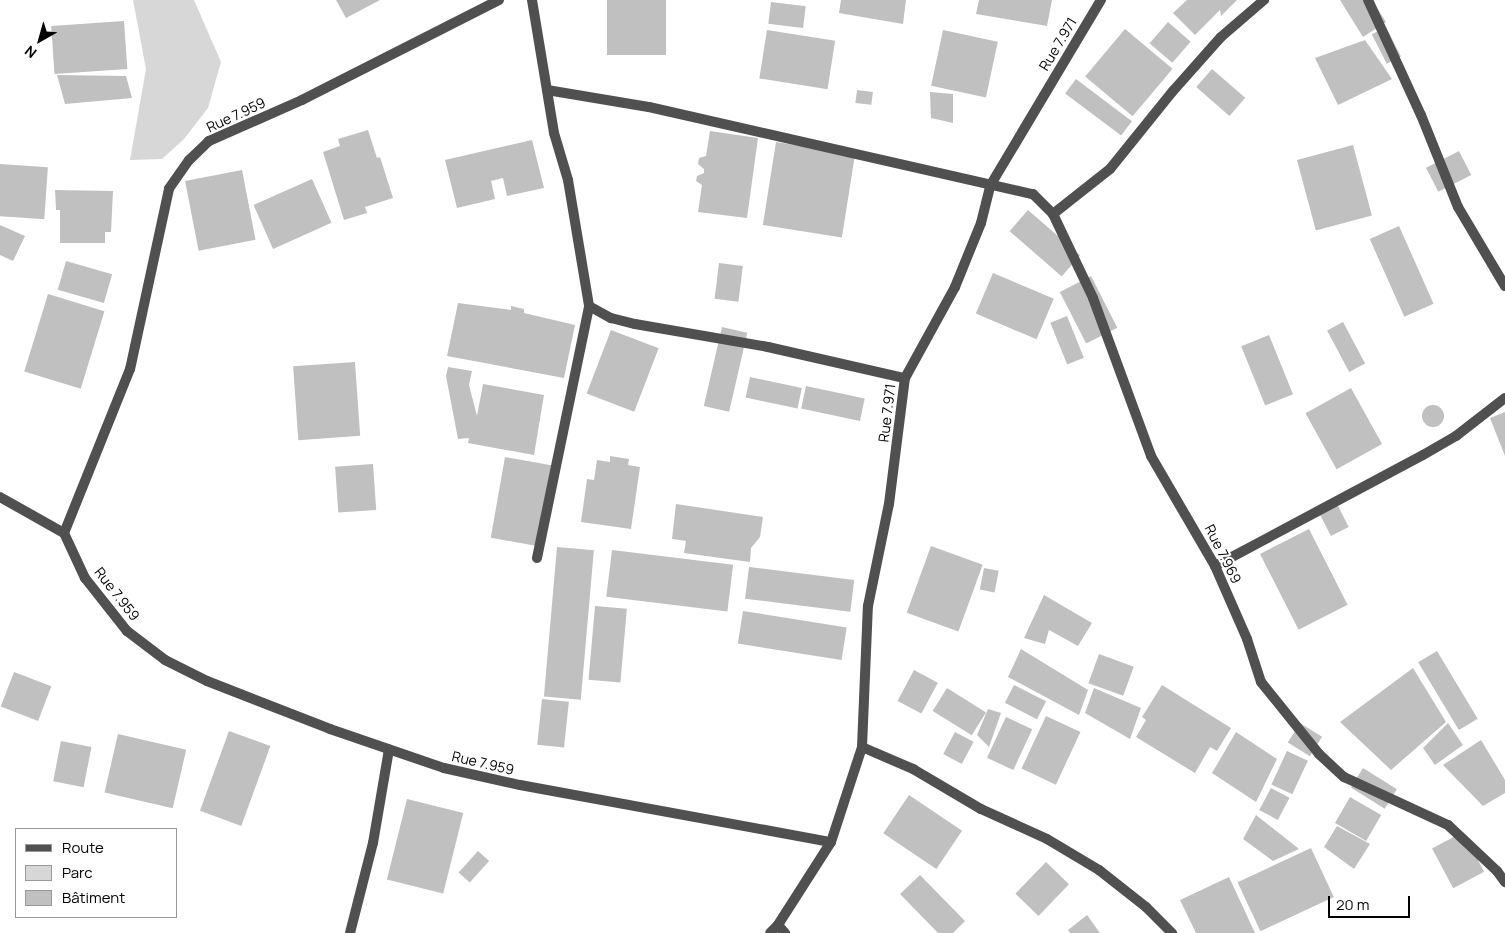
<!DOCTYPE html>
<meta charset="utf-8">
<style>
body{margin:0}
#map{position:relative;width:1505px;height:933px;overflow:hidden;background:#fff;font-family:Manrope,sans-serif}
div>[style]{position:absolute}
.green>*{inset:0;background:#d7d7d7}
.building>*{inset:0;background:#c0c0c0;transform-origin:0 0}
.round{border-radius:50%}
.minor>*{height:10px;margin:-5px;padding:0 5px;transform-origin:5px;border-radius:5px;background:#505050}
.tertiary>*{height:10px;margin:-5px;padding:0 5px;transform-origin:5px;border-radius:5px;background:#505050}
span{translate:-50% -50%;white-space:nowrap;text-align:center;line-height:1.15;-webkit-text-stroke:4px #fff;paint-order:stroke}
.street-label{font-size:14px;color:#000}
.legend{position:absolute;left:15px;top:828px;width:162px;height:90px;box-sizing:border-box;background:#fff;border:1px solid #999;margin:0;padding:6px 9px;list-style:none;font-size:15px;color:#000}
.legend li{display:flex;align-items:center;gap:10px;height:25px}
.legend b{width:25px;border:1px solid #999}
.north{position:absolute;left:15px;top:15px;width:50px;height:50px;-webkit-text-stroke:4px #fff;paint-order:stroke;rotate:218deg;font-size:14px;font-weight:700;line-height:20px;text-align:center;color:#000}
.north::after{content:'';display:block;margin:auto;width:18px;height:22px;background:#000;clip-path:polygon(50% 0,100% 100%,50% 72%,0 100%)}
.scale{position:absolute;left:1328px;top:896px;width:82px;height:22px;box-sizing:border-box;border:2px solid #000;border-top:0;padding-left:6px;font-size:15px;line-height:18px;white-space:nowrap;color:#000;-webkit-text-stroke:4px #fff;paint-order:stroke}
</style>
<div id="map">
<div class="green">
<i style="clip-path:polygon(133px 0,194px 0,221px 62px,208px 108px,184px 139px,162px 159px,130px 160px,146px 69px)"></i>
</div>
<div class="building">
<i style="clip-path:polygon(336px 0,380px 0,346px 18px)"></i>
<i style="left:607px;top:0;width:59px;height:55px"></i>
<i style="clip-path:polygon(841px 0,906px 0,903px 24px,839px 13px)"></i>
<i style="clip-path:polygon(979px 0,1052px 0,1047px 26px,976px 14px)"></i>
<i style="clip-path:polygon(1187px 0,1237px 0,1221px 16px,1220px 10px,1195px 35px,1173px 13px)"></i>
<i style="clip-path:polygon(1340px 0,1372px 0,1386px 22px,1363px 37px)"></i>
<i style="left:771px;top:2px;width:35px;height:22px;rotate:7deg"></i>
<i style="left:124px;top:21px;width:48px;height:73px;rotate:86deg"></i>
<i style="left:1168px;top:22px;width:30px;height:28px;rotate:41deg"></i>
<i style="left:1386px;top:27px;width:33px;height:16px;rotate:63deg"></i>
<i style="left:1125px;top:29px;width:62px;height:62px;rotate:40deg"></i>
<i style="left:767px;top:30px;width:69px;height:49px;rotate:9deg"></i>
<i style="left:943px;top:30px;width:56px;height:57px;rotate:12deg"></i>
<i style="clip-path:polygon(1365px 40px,1392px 79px,1338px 105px,1315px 58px)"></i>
<i style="left:1212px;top:69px;width:44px;height:24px;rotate:41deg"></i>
<i style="clip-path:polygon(57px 75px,126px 76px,132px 98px,65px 104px)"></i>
<i style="left:1076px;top:79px;width:70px;height:18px;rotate:37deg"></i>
<i style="left:857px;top:90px;width:16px;height:13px;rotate:7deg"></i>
<i style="clip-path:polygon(930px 92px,953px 94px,953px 123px,931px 118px)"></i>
<i style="clip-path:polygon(368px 130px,377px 158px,380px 157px,393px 198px,365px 207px,367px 213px,344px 220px,323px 152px,340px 146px,338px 139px)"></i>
<i style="clip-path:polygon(710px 131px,758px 138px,747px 218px,698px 212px,702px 185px,696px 181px,697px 176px,704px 173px,704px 169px,698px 164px,699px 158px,706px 156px)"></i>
<i style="clip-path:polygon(532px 140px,544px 188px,507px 196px,503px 178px,491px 181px,495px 199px,457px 208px,445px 160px)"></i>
<i style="left:776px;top:142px;width:80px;height:84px;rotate:9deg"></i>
<i style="left:1353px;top:145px;width:73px;height:58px;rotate:75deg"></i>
<i style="left:1459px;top:151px;width:27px;height:37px;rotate:63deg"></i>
<i style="left:0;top:164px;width:48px;height:52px;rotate:4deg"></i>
<i style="left:242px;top:170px;width:71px;height:58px;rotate:79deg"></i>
<i style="left:312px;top:179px;width:48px;height:64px;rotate:66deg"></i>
<i style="clip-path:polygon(55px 190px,113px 191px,111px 232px,105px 232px,105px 243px,60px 243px,60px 210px,56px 210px)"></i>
<i style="left:1028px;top:210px;width:69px;height:28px;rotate:41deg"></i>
<i style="clip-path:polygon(0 225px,25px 236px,13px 261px,0 255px)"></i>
<i style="left:1399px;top:226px;width:85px;height:32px;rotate:66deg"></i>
<i style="left:66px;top:261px;width:48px;height:30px;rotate:16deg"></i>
<i style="left:719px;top:263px;width:24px;height:36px;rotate:7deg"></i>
<i style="left:993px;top:273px;width:66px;height:44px;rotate:23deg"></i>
<i style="left:1091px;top:276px;width:58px;height:35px;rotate:63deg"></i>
<i style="left:48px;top:294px;width:59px;height:81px;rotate:17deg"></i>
<i style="clip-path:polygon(458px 303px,511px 310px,511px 306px,524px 309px,524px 313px,575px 325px,564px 378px,447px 356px)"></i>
<i style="left:1067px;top:316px;width:45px;height:18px;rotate:68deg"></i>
<i style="left:1343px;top:322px;width:47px;height:18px;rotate:62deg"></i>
<i style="left:722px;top:327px;width:26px;height:81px;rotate:13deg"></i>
<i style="left:611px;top:330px;width:51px;height:68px;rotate:21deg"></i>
<i style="left:1269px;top:335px;width:64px;height:30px;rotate:68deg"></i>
<i style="left:355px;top:362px;width:74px;height:62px;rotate:86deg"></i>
<i style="clip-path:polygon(448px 367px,472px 371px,469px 385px,477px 416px,483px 384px,544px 395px,534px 455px,468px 443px,469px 438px,458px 439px,446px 376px)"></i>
<i style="left:750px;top:377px;width:53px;height:21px;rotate:12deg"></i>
<i style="left:806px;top:386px;width:60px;height:23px;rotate:12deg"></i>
<i style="left:1351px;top:388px;width:64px;height:52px;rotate:61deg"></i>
<i class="round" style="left:1422px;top:405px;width:22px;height:22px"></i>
<i style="clip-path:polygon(1505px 412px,1505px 456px,1490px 418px)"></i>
<i style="clip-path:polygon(610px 456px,629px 459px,628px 465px,640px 467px,631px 529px,581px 522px,587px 479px,594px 480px,597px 460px,610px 462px)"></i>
<i style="left:505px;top:457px;width:47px;height:82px;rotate:10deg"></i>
<i style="left:373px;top:464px;width:46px;height:38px;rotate:86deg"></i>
<i style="left:1336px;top:502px;width:28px;height:20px;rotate:63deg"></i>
<i style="clip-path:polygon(676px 504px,763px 517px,760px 537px,751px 548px,750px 562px,684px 553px,686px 541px,672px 539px)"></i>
<i style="left:1309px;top:529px;width:85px;height:55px;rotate:63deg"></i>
<i style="left:931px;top:546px;width:55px;height:71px;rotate:20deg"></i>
<i style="left:557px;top:547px;width:37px;height:150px;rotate:5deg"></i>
<i style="left:612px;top:550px;width:122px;height:47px;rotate:7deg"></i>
<i style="left:749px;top:567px;width:106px;height:32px;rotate:7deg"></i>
<i style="left:984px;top:568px;width:15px;height:22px;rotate:11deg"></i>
<i style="clip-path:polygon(1044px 595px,1092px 623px,1078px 646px,1049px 630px,1045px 644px,1024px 638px)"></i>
<i style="left:595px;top:606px;width:32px;height:74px;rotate:5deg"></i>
<i style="left:743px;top:611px;width:105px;height:33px;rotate:9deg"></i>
<i style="clip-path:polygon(1021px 649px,1088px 690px,1079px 715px,1008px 677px)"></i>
<i style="left:1437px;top:651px;width:79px;height:22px;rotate:59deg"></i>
<i style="left:1099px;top:654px;width:37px;height:31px;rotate:20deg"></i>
<i style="clip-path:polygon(1413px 668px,1446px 722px,1391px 770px,1340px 722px)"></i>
<i style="left:914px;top:670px;width:27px;height:35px;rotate:28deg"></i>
<i style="left:14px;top:672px;width:40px;height:37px;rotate:21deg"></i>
<i style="left:1014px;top:685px;width:36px;height:20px;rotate:27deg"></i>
<i style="clip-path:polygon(1162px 685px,1231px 728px,1217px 751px,1210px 747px,1195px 773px,1136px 737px,1146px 720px,1142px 717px)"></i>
<i style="left:947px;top:688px;width:46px;height:27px;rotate:32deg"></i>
<i style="clip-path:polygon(1094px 688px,1141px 708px,1130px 739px,1085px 713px)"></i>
<i style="left:542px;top:699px;width:27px;height:46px;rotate:6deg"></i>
<i style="clip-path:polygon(988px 709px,1001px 713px,989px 747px,977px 735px)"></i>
<i style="left:1046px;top:716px;width:38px;height:58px;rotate:25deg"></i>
<i style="left:1006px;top:717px;width:29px;height:45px;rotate:25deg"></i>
<i style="left:1300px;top:723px;width:26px;height:23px;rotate:32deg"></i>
<i style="clip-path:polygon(1448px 723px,1463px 745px,1435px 765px,1423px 748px)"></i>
<i style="left:229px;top:731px;width:44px;height:85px;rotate:20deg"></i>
<i style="left:955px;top:732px;width:21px;height:25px;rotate:28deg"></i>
<i style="clip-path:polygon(1236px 732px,1277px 759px,1256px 802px,1212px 773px)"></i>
<i style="left:118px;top:734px;width:70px;height:60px;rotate:13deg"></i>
<i style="clip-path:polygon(1481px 740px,1505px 780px,1505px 793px,1483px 806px,1443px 765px)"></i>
<i style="left:61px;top:741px;width:31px;height:41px;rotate:11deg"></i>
<i style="left:1287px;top:751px;width:23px;height:37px;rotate:25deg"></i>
<i style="left:1363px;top:768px;width:40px;height:23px;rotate:32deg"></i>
<i style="left:1271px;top:788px;width:21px;height:25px;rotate:28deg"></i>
<i style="left:909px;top:795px;width:64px;height:46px;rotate:34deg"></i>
<i style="left:1350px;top:797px;width:36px;height:30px;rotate:30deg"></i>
<i style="left:407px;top:799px;width:58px;height:83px;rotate:14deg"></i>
<i style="clip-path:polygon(1256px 815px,1299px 849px,1273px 861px,1243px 839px)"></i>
<i style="clip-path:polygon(1337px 826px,1370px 844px,1354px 869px,1324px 847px)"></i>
<i style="left:1463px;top:832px;width:45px;height:35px;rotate:62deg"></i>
<i style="left:1311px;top:848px;width:54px;height:81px;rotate:65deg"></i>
<i style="left:478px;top:851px;width:15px;height:29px;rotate:42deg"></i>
<i style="left:1046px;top:862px;width:32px;height:44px;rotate:44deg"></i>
<i style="clip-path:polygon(920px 875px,965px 921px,953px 933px,938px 933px,900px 894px)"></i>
<i style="clip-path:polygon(1229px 877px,1255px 933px,1196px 933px,1180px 900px)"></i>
<i style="clip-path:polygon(1087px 915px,1100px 933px,1070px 933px,1068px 930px)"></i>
</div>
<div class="minor">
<i style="left:532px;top:0;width:135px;rotate:80.6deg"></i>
<i style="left:554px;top:133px;width:49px;rotate:73.4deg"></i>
<i style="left:568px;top:180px;width:128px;rotate:80.5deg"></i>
<i style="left:589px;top:306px;width:25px;rotate:29deg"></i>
<i style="left:611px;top:318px;width:25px;rotate:14deg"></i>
<i style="left:635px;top:324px;width:135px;rotate:9.8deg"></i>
<i style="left:768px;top:347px;width:140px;rotate:12.8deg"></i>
<i style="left:1368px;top:0;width:127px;rotate:65.3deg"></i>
<i style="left:1421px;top:115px;width:99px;rotate:68.1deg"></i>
<i style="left:1458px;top:207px;width:92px;rotate:59.3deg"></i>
<i style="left:547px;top:90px;width:103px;rotate:9.5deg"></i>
<i style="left:649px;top:107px;width:394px;rotate:12.8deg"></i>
<i style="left:1033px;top:194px;width:28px;rotate:45deg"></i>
<i style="left:1053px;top:214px;width:93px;rotate:64.5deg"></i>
<i style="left:1093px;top:298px;width:168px;rotate:69.8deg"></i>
<i style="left:1151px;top:456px;width:127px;rotate:59.8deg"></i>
<i style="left:1215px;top:566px;width:80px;rotate:66.3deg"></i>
<i style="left:1247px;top:639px;width:45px;rotate:72deg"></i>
<i style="left:1261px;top:682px;width:92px;rotate:51.1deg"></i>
<i style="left:1319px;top:754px;width:34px;rotate:43deg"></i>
<i style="left:1344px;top:777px;width:115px;rotate:24.8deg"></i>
<i style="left:1448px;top:825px;width:67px;rotate:43.2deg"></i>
<i style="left:1497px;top:871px;width:14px;rotate:54deg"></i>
<i style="left:1053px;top:214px;width:73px;rotate:-38.3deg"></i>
<i style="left:1110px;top:169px;width:100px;rotate:-51.1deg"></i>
<i style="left:1173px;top:91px;width:72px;rotate:-48.4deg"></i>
<i style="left:1221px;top:37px;width:57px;rotate:-40.7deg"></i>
<i style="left:0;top:497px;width:73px;rotate:29.4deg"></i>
<i style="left:537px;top:558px;width:257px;rotate:-78.3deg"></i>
<i style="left:1215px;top:566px;width:236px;rotate:-28.1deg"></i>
<i style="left:1423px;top:455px;width:38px;rotate:-30deg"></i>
<i style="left:1456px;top:436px;width:62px;rotate:-37.8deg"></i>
<i style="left:862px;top:747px;width:56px;rotate:23.3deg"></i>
<i style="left:913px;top:769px;width:79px;rotate:30.5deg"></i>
<i style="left:981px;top:809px;width:72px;rotate:24.4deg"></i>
<i style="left:1047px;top:839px;width:61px;rotate:30.8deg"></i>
<i style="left:1099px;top:870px;width:60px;rotate:38.2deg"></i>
<i style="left:1146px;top:907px;width:37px;rotate:45deg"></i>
<i style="left:831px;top:842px;width:100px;rotate:-71.9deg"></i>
<i style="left:862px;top:747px;width:141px;rotate:-87.6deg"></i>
<i style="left:868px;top:606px;width:104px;rotate:-78.4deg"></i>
<i style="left:889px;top:504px;width:127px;rotate:-82.8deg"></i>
<i style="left:905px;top:378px;width:104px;rotate:-61.2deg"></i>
<i style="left:955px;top:287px;width:69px;rotate:-67.9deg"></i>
<i style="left:981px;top:223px;width:38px;rotate:-76deg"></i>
<i style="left:990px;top:186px;width:217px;rotate:-59.2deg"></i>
<i style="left:778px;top:925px;width:11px;rotate:49deg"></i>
<i style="left:350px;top:933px;width:93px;rotate:-75.7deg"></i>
<i style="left:373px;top:843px;width:95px;rotate:-80.3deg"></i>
</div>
<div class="tertiary">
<i style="left:499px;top:0;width:221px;rotate:153.1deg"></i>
<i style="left:302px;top:100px;width:102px;rotate:156.2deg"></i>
<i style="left:209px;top:141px;width:28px;rotate:136deg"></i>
<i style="left:189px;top:160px;width:35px;rotate:125deg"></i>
<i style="left:169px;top:189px;width:184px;rotate:102.2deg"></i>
<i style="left:130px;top:369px;width:177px;rotate:111.9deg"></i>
<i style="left:64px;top:533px;width:50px;rotate:65deg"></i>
<i style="left:85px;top:578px;width:68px;rotate:51.6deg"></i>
<i style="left:127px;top:631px;width:48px;rotate:37.3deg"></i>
<i style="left:165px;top:660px;width:47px;rotate:26.6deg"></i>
<i style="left:207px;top:681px;width:132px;rotate:21.3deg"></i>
<i style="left:330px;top:729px;width:120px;rotate:18.9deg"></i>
<i style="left:444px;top:768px;width:78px;rotate:12.6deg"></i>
<i style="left:520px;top:785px;width:316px;rotate:10.4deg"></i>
<i style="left:831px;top:842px;width:98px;rotate:122.6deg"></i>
<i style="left:778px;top:925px;width:11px;rotate:135deg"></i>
</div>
<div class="street-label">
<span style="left:1058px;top:44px;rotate:-59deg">Rue 7.971</span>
<span style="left:236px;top:115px;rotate:-25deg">Rue 7.959</span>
<span style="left:887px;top:413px;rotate:-83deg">Rue 7.971</span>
<span style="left:1223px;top:554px;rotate:63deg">Rue 7.969</span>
<span style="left:117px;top:594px;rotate:52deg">Rue 7.959</span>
<span style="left:483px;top:763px;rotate:13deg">Rue 7.959</span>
</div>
<ul class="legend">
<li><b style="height:6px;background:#505050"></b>Route</li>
<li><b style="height:14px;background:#d7d7d7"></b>Parc</li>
<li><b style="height:14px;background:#c0c0c0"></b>Bâtiment</li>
</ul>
<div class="north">N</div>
<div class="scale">20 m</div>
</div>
